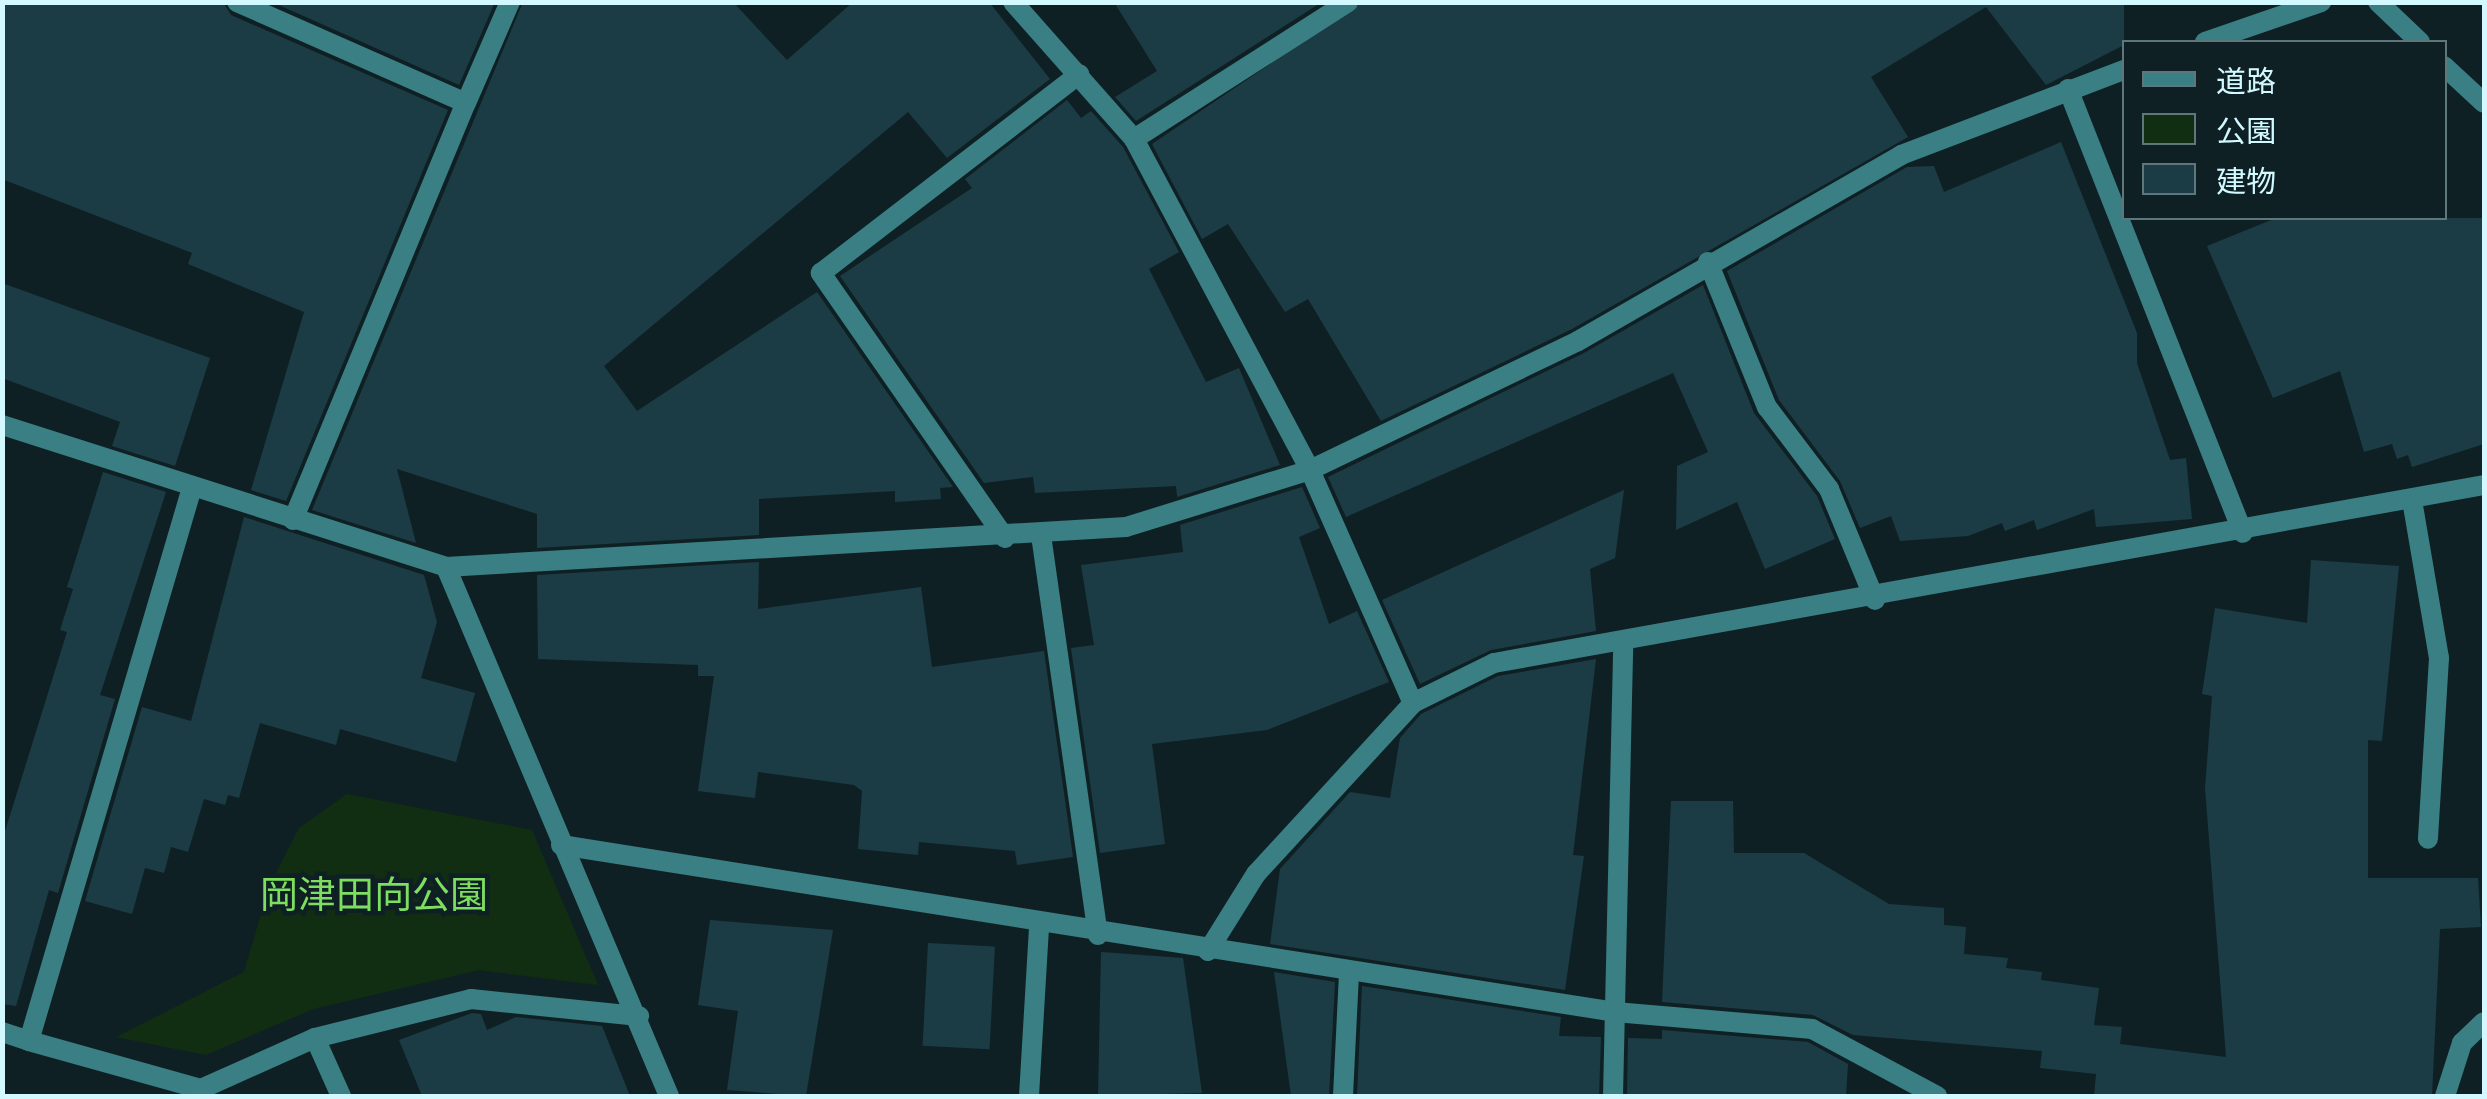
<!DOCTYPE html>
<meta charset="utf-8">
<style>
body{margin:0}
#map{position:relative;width:2487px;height:1099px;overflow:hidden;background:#0f2024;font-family:Signika,"Noto Sans JP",sans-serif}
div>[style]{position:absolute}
.green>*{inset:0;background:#122e12}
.building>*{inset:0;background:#1b3c45;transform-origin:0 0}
.service>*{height:20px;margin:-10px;padding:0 10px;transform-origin:10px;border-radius:10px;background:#3a7f83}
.minor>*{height:20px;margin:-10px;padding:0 10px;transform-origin:10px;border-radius:10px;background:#3a7f83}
span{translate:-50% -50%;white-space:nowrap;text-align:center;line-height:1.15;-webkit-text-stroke:9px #0f2024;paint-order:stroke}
.park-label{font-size:38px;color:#7dde5f}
.frame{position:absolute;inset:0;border:5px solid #d2f9ff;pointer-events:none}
.legend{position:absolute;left:2122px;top:40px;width:325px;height:180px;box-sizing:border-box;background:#0f2024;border:2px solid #5d777c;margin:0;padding:12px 18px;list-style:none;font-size:30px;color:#d2f9ff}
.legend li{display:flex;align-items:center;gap:20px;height:50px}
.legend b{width:50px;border:2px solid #5d777c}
</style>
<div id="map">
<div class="green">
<i style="clip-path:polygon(347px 794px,532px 830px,598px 985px,479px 970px,313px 1009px,206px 1055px,116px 1037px,244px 972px,269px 887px,299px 828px)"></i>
</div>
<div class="building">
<i style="clip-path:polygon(2px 2px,223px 2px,231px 15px,448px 110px,286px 501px,251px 490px,304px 312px,188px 264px,192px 253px,2px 179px)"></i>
<i style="clip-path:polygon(272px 2px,495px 2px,459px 85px)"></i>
<i style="clip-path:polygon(523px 2px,733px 2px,787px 60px,853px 2px,989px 2px,1050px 79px,947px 158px,908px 112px,604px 366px,637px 411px,817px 292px,953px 487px,940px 488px,941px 499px,895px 502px,895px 491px,759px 499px,759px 535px,537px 548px,537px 514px,397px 469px,416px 543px,312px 510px)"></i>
<i style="clip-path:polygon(1114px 2px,1322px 2px,1136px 121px,1115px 97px,1157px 71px)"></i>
<i style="clip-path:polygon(1362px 2px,2124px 2px,2124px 45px,2046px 85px,1986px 7px,1871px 77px,1908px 137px,1572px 329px,1381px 421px,1308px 299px,1285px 312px,1228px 224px,1202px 239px,1152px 144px)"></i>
<i style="clip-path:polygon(1067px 100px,1081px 118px,1091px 111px,1123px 147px,1179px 252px,1149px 269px,1206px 382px,1239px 368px,1280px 465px,1177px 497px,1176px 486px,1035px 493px,1033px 477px,984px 483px,840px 276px,972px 188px,965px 179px)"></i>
<i style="clip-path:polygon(2061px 142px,2137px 333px,2137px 363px,2170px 460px,2186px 458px,2192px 519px,2096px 527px,2094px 509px,2037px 530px,2034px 520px,2005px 531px,2002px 523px,1968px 536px,1900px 541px,1891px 516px,1860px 528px,1840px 481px,1779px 400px,1727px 271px,1907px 167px,1934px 166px,1944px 192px)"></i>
<i style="clip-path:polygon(2276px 218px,2484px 218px,2484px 444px,2412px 467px,2408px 455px,2397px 459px,2392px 444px,2364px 452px,2340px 371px,2273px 398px,2207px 246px)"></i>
<i style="clip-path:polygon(2px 283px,210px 358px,175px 466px,112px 446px,120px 422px,2px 378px)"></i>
<i style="clip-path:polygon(1703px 285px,1754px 413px,1817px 496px,1835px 539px,1765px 569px,1737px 502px,1676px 530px,1677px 466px,1708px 452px,1673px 373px,1346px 517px,1328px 477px,1584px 353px)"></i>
<i style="clip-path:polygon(103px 472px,166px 492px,100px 695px,115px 699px,58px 893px,49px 890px,16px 1006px,2px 1004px,2px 841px,67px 632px,60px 630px,73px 589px,67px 587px)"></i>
<i style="clip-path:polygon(1302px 487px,1320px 528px,1299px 537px,1329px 624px,1357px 611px,1389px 682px,1267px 730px,1152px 744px,1165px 844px,1100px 853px,1071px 648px,1094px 645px,1081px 565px,1183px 552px,1180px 525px)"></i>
<i style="clip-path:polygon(1624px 490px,1615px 558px,1590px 569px,1596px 631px,1491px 650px,1420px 684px,1382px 600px)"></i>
<i style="clip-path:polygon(244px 517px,424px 575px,437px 622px,421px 678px,475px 693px,456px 762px,340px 729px,336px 745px,260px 723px,239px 798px,228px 795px,225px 805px,204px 799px,188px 852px,171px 847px,164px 873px,145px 868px,132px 914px,85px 901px,142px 707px,191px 721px)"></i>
<i style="clip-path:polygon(2311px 560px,2399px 566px,2382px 741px,2368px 740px,2368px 878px,2478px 878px,2481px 927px,2440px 929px,2432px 1096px,2094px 1096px,2096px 1074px,2040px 1068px,2042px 1051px,1853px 1035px,1813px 1015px,1662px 1002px,1671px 801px,1733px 801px,1734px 853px,1804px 853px,1889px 904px,1944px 908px,1944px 925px,1966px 927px,1964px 954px,2008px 958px,2006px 968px,2042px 972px,2041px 980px,2099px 988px,2094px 1025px,2122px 1027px,2120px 1044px,2226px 1057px,2205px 788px,2212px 696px,2202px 694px,2215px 608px,2307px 623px)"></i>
<i style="clip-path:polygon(759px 562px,758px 609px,921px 587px,932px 667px,1044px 651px,1073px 857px,1017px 865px,1015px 851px,919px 842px,918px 855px,858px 849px,862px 791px,854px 785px,758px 772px,755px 798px,698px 791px,714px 676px,698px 676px,698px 665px,538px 659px,537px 575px)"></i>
<i style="clip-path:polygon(1596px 659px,1573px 855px,1584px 856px,1565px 990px,1270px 944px,1280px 869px,1350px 792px,1390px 798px,1400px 738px,1421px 714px,1498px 676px)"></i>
<i style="clip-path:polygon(710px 920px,833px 930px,806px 1096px,727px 1090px,738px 1011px,698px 1005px)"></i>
<i style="left:928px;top:943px;width:67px;height:103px;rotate:3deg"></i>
<i style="clip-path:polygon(1101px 952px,1183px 958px,1202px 1093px,1098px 1096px)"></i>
<i style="clip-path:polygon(1274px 972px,1335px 982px,1329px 1096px,1291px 1096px)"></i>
<i style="clip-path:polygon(1362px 986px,1561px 1017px,1559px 1036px,1601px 1037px,1599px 1096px,1357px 1096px)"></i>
<i style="clip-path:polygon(472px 1013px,481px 1014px,487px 1030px,516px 1017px,602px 1026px,630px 1096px,422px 1096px,399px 1040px)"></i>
<i style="clip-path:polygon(1662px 1030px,1808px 1042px,1848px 1064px,1846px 1096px,1627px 1096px,1628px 1038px,1662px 1039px)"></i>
</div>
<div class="service">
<i style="left:1041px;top:535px;width:404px;rotate:81.9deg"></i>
</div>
<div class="minor">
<i style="left:237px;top:2px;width:250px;rotate:23.8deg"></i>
<i style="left:466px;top:103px;width:110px;rotate:-66.5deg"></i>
<i style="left:1013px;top:2px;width:183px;rotate:48.5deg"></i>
<i style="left:1134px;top:139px;width:375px;rotate:62deg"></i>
<i style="left:1310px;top:470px;width:255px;rotate:66.2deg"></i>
<i style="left:2378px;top:2px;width:58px;rotate:43.6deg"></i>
<i style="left:2205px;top:42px;width:123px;rotate:-19deg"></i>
<i style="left:2444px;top:66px;width:54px;rotate:42.8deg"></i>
<i style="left:2068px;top:89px;width:477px;rotate:68.5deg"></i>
<i style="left:1134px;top:139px;width:254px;rotate:-32.6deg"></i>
<i style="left:1708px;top:262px;width:157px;rotate:67.9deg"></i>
<i style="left:1767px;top:407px;width:103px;rotate:52.9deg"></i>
<i style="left:1829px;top:489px;width:120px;rotate:67.5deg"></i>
<i style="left:2px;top:425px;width:466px;rotate:17.7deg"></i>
<i style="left:446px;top:567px;width:681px;rotate:-3.37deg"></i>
<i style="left:1126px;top:527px;width:193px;rotate:-17.2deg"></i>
<i style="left:1310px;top:470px;width:297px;rotate:-25.7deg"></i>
<i style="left:1578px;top:341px;width:373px;rotate:-29.9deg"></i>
<i style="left:1901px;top:155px;width:239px;rotate:-20.9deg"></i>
<i style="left:2412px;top:500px;width:160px;rotate:80.3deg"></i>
<i style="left:2439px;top:658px;width:181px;rotate:93.5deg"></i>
<i style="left:293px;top:520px;width:451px;rotate:-67.5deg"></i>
<i style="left:1005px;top:538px;width:323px;rotate:-124.8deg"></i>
<i style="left:821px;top:273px;width:326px;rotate:-37.6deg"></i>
<i style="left:446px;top:567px;width:574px;rotate:67.14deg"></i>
<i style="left:561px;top:845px;width:1067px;rotate:9deg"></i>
<i style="left:1615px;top:1012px;width:198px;rotate:4.9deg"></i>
<i style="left:1812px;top:1029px;width:142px;rotate:28.2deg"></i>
<i style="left:1208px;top:951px;width:91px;rotate:-58.1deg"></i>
<i style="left:1256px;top:874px;width:232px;rotate:-47.4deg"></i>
<i style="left:1413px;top:703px;width:90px;rotate:-26.3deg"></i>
<i style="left:1494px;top:663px;width:1006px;rotate:-10.19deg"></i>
<i style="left:2px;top:1032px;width:28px;rotate:18deg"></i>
<i style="left:29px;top:1041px;width:573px;rotate:-73.59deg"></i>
<i style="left:315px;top:1038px;width:64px;rotate:65.9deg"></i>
<i style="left:29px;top:1041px;width:179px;rotate:15.6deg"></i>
<i style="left:199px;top:1096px;width:7px;rotate:-74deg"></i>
<i style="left:201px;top:1089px;width:125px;rotate:-24.1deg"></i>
<i style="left:315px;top:1038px;width:161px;rotate:-14deg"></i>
<i style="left:471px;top:999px;width:169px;rotate:5.8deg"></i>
<i style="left:1029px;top:1096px;width:170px;rotate:-86.6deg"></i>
<i style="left:1343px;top:1096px;width:123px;rotate:-87.2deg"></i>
<i style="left:1613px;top:1096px;width:453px;rotate:-88.7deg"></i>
<i style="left:2445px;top:1096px;width:56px;rotate:-72.2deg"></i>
<i style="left:2462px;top:1043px;width:30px;rotate:-44deg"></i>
</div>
<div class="park-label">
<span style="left:374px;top:896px">岡津田向公園</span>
</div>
<div class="frame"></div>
<ul class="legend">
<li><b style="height:12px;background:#3a7f83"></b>道路</li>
<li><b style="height:28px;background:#122e12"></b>公園</li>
<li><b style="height:28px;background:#1b3c45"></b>建物</li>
</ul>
</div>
